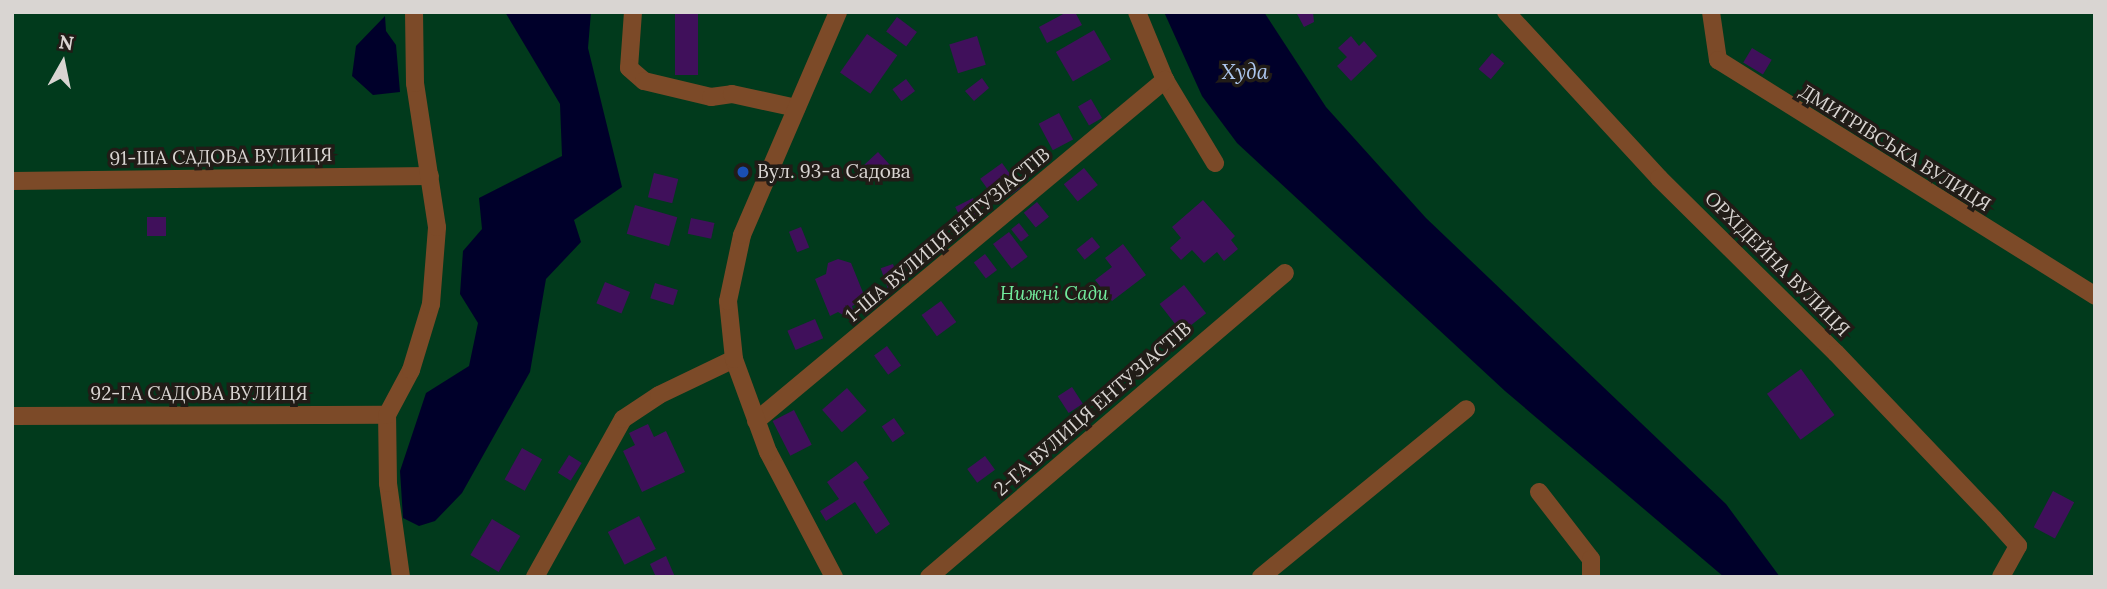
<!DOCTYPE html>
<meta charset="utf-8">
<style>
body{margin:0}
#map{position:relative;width:2107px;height:589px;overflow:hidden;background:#211c17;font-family:Lora,serif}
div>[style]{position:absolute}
.green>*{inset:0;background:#013a1c;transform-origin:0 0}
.water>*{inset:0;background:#00002a}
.building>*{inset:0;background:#40105b;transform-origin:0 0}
.minor>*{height:18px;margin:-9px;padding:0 9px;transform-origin:9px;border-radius:9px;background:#7c4a28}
.dots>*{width:19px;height:19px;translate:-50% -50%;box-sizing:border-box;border:4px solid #211c17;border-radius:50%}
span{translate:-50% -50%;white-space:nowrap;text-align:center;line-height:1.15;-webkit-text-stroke:7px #211c17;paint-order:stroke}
.street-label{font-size:19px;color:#d9d5d2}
.poi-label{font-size:19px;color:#d9d5d2}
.left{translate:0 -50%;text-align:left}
.park-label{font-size:19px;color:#72ec9d;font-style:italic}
.water-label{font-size:21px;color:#adc7ef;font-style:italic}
.frame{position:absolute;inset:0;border:14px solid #d9d5d2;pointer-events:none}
.north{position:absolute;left:28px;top:28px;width:70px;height:70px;-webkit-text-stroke:5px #211c17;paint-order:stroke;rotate:9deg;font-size:19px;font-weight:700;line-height:28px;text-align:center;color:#d9d5d2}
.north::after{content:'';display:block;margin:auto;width:24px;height:32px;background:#d9d5d2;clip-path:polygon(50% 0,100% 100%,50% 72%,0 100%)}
</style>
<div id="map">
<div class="green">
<i style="left:12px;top:12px;width:2083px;height:565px"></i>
</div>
<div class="water">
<i style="clip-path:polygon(505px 12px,591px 12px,588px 48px,622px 187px,574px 220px,581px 242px,546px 279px,530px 372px,462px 493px,435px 521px,419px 526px,403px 518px,400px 471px,426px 393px,469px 366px,478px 323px,460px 294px,463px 251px,482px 229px,479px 198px,562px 156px,560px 104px)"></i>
<i style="clip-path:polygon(1164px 12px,1264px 12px,1326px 107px,1426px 218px,1726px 504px,1780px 577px,1724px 577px,1505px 391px,1237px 143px,1202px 96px)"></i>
<i style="clip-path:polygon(385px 16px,386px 31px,396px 45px,400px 92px,373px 95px,352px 76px,356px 46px)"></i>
</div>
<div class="building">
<i style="left:675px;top:12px;width:23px;height:63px"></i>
<i style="clip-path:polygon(1067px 12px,1075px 12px,1082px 25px,1047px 43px,1039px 27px)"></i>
<i style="clip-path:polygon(1296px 12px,1313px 12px,1314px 22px,1304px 27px)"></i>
<i style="left:897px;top:17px;width:25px;height:18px;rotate:37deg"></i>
<i style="left:1094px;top:30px;width:34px;height:44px;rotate:60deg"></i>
<i style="left:867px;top:34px;width:37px;height:47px;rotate:35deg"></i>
<i style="left:977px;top:36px;width:30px;height:29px;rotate:73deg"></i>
<i style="clip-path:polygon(1351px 36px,1359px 46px,1364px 41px,1377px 56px,1351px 81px,1337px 66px,1347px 57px,1338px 48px)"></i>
<i style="left:1752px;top:48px;width:23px;height:17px;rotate:31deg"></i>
<i style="left:1492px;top:53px;width:16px;height:21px;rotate:40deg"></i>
<i style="clip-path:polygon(982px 78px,989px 88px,974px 101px,965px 91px)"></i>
<i style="left:906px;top:79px;width:15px;height:17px;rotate:53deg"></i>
<i style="left:1091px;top:99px;width:22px;height:15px;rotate:60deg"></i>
<i style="left:1059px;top:113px;width:30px;height:23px;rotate:62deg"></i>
<i style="left:878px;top:152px;width:19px;height:22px;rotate:47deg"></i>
<i style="left:1002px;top:163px;width:31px;height:27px;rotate:54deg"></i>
<i style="left:1084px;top:168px;width:22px;height:26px;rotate:51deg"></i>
<i style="left:654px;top:173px;width:25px;height:25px;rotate:14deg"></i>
<i style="left:973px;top:198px;width:22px;height:20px;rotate:63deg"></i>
<i style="clip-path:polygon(1203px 200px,1235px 236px,1231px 240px,1238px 249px,1224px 261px,1217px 252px,1204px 263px,1192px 250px,1181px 260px,1170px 248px,1181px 238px,1172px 227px)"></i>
<i style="left:1037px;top:202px;width:19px;height:17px;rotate:51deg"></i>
<i style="left:635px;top:205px;width:44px;height:30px;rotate:16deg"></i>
<i style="left:147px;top:217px;width:19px;height:19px"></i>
<i style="left:691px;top:218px;width:24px;height:16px;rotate:12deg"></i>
<i style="left:1019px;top:223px;width:16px;height:10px;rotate:52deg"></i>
<i style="left:801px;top:227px;width:22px;height:13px;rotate:68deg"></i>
<i style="left:1009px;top:232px;width:31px;height:20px;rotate:53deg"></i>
<i style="left:1092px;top:237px;width:13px;height:20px;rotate:51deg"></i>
<i style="clip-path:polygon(1123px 244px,1146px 275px,1112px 301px,1095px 280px,1112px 267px,1105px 258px)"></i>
<i style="left:985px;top:254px;width:20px;height:14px;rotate:53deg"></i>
<i style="clip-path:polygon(838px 259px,851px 263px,866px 300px,852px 306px,854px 313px,848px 318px,838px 312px,830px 316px,815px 279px,826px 274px,828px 263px)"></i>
<i style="left:893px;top:264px;width:21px;height:13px;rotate:71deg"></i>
<i style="left:605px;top:282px;width:27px;height:23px;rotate:22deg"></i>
<i style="left:655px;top:283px;width:24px;height:16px;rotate:17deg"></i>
<i style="left:1184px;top:285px;width:36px;height:31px;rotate:52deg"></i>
<i style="left:941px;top:301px;width:26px;height:24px;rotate:54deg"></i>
<i style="left:815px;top:319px;width:21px;height:30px;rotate:67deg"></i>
<i style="left:887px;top:346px;width:24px;height:16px;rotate:54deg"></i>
<i style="left:1801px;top:369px;width:57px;height:42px;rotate:54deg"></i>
<i style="left:1072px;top:387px;width:20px;height:17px;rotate:57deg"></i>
<i style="left:847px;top:388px;width:30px;height:33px;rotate:49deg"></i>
<i style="left:794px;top:410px;width:39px;height:24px;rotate:63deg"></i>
<i style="left:894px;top:418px;width:19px;height:15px;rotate:55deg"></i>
<i style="clip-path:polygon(648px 424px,654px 437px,666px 431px,685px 472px,642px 492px,623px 451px,635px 445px,629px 433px)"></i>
<i style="left:522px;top:448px;width:23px;height:36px;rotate:29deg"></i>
<i style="left:569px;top:455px;width:15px;height:21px;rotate:32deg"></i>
<i style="left:985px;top:456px;width:17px;height:22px;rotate:54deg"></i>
<i style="clip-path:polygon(856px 461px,869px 478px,863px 482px,890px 524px,876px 534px,855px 502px,826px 521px,820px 511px,839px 499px,827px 482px)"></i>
<i style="left:2053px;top:491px;width:24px;height:41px;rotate:28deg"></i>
<i style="left:639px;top:516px;width:37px;height:35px;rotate:63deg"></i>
<i style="left:492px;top:519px;width:33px;height:42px;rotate:31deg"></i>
<i style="clip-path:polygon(666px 556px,675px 577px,656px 577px,650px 564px)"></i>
</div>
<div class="minor">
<i style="left:633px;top:12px;width:56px;rotate:94.1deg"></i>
<i style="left:629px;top:68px;width:20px;rotate:41deg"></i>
<i style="left:644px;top:81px;width:69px;rotate:13.4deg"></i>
<i style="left:711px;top:97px;width:21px;rotate:-8deg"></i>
<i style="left:732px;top:94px;width:66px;rotate:12.2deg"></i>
<i style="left:1137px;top:12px;width:74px;rotate:67.6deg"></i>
<i style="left:1165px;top:80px;width:97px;rotate:58.9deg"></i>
<i style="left:1506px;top:12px;width:226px;rotate:47.3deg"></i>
<i style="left:1659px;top:178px;width:249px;rotate:44.7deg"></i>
<i style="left:1836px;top:353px;width:229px;rotate:46.4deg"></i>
<i style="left:1994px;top:519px;width:36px;rotate:48deg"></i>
<i style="left:2018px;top:546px;width:35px;rotate:119deg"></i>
<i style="left:1711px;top:12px;width:49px;rotate:81.7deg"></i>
<i style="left:1718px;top:60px;width:445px;rotate:32deg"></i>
<i style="left:12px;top:181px;width:418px;rotate:-0.7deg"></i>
<i style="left:12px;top:416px;width:375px;rotate:-0.2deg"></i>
<i style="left:756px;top:421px;width:533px;rotate:-39.82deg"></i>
<i style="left:1539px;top:492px;width:85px;rotate:52.2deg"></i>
<i style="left:1591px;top:559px;width:18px;rotate:90deg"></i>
<i style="left:401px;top:577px;width:95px;rotate:-97.9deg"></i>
<i style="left:388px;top:483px;width:68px;rotate:-90.8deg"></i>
<i style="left:387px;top:415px;width:51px;rotate:-61.9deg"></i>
<i style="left:411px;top:370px;width:69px;rotate:-73.1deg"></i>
<i style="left:431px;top:304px;width:77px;rotate:-85.5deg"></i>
<i style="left:437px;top:227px;width:146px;rotate:-98.7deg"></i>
<i style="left:415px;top:83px;width:71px;rotate:-90.8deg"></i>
<i style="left:535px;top:577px;width:181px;rotate:-60.9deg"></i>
<i style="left:623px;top:419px;width:43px;rotate:-33.7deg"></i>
<i style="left:659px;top:395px;width:83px;rotate:-25.6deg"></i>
<i style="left:834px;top:577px;width:141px;rotate:-117.8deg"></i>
<i style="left:768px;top:452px;width:99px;rotate:-110.1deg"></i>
<i style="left:734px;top:359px;width:58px;rotate:-95.9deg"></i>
<i style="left:728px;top:301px;width:67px;rotate:-78deg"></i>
<i style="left:742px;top:235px;width:243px;rotate:-66.7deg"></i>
<i style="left:929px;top:577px;width:468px;rotate:-40.5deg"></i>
<i style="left:1261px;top:577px;width:265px;rotate:-39.3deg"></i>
</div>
<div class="dots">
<i style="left:743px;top:172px;background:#1a4fb4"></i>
</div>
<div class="street-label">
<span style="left:1895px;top:148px;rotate:32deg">ДМИТРІВСЬКА ВУЛИЦЯ</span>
<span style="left:221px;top:157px;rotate:-1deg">91-ША САДОВА ВУЛИЦЯ</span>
<span style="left:948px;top:235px;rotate:-40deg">1-ША ВУЛИЦЯ ЕНТУЗІАСТІВ</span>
<span style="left:1777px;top:264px;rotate:45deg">ОРХІДЕЙНА ВУЛИЦЯ</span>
<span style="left:199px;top:394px">92-ГА САДОВА ВУЛИЦЯ</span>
<span style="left:1093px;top:409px;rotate:-41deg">2-ГА ВУЛИЦЯ ЕНТУЗІАСТІВ</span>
</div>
<div class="poi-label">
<span class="left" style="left:757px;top:172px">Вул. 93-а Садова</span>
</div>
<div class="park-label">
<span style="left:1054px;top:294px">Нижні Сади</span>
</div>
<div class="water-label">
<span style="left:1245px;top:72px">Худа</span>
</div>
<div class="frame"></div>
<div class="north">N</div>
</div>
